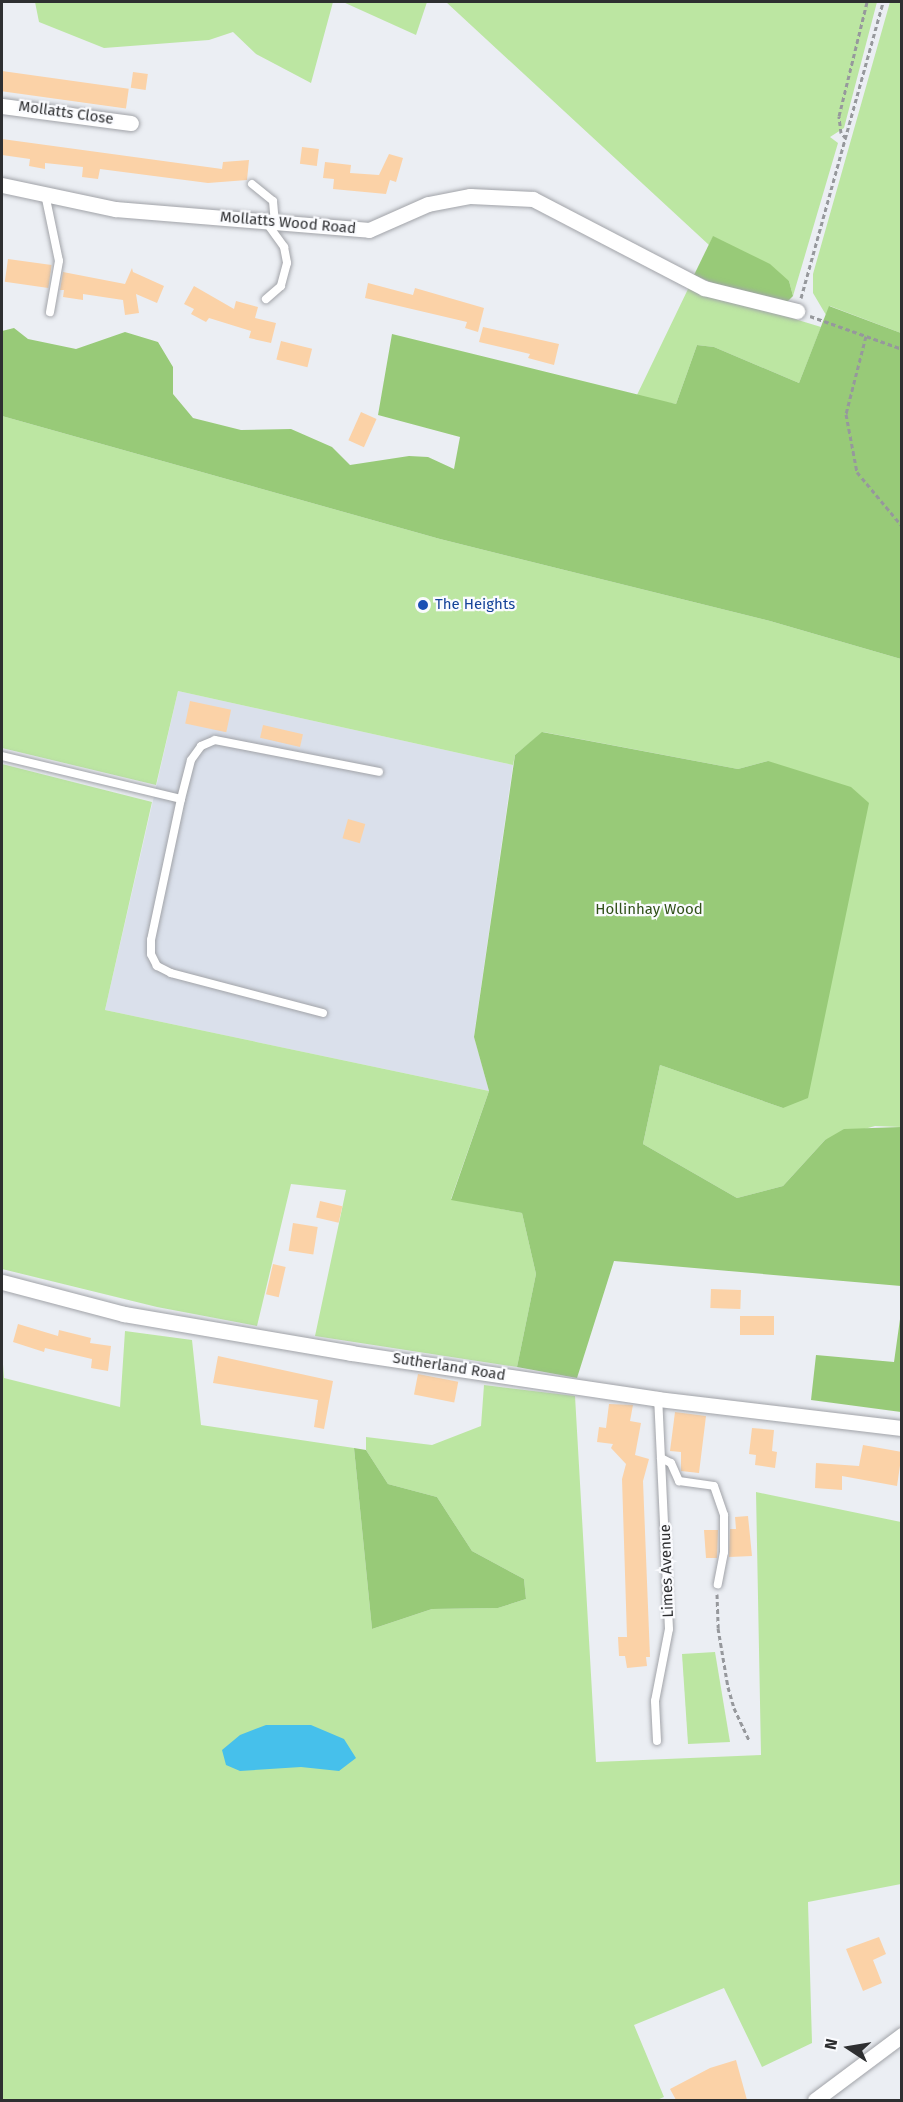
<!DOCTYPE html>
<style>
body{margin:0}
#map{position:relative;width:903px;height:2102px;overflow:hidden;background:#ebeef3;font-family:"Fira Sans",sans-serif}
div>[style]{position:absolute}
.built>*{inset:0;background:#dae0eb}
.green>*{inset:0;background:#bce6a2}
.forest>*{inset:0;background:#98ca78}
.water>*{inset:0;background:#46c0eb}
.building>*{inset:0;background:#fbd2a7;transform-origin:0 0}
.path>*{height:3px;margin-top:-1.5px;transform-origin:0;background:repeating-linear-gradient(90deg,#96989c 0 4.5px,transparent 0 7.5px)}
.roads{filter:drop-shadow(0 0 2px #a1a3a8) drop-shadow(0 0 2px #a1a3a8)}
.lane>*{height:8px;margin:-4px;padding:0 4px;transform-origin:4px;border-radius:4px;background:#fff}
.street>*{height:15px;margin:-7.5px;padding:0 7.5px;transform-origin:7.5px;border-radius:7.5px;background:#fff}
.dots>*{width:16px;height:16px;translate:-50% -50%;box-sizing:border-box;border:3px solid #fafbfe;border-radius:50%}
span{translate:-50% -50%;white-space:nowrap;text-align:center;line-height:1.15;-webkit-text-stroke:4.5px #fafbfe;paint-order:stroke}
.street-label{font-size:15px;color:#2e2f31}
.transit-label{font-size:15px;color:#164399}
.left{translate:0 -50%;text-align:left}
.park-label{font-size:15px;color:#315119}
.frame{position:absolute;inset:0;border:3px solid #2e2f31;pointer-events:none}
.north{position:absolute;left:819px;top:2018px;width:60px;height:60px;-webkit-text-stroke:4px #fafbfe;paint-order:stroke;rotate:282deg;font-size:16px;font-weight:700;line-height:24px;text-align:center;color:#2e2f31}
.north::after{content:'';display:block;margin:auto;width:21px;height:27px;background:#2e2f31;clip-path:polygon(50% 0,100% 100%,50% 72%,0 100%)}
</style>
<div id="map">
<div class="built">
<i style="clip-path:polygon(178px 691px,513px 765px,474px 1036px,489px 1091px,105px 1010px)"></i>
</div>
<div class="green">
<i style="clip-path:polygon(35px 2px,333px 2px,311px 83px,256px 54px,233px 32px,209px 40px,104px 48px,39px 22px)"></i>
<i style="clip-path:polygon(343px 2px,427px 2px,416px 35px)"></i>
<i style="clip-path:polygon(446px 2px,877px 2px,844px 128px,830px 137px,838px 143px,793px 296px,789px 281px,713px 237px,709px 245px)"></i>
<i style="clip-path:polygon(890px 2px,901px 2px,901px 333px,830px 306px,826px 315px,813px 293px,813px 274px)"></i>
<i style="clip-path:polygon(689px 287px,821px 327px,799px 383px,714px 347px,697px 345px,676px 404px,636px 397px)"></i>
<i style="clip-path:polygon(2px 416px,440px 539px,770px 621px,901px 659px,901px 1127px,875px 1126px,825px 1140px,783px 1186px,737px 1198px,643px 1144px,660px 1065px,783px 1108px,768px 761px,738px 769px,543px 732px,515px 755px,513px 765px,178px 691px,156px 785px,2px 748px)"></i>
<i style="clip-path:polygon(2px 764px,152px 802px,105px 1010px,489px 1091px,451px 1199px,522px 1213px,536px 1274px,517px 1367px,315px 1336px,346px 1190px,291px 1184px,257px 1326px,157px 1307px,2px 1269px)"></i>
<i style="clip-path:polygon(125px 1331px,192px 1340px,201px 1425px,354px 1448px,372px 1629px,432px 1609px,498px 1608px,526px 1599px,524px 1579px,472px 1551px,437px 1497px,388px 1484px,366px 1450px,366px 1437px,432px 1445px,481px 1426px,484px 1385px,575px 1396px,596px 1762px,761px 1755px,756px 1492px,901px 1522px,901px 1884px,808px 1902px,812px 2043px,762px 2067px,724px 1988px,634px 2025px,664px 2097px,657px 2100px,2px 2100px,2px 1350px,4px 1378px,120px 1407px)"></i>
<i style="clip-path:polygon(715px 1652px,730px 1742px,688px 1744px,682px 1654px)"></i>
</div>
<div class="forest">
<i style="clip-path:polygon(713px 236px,770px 264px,789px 281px,793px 296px,786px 303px,729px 290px,694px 275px)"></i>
<i style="clip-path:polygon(829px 306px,901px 333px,901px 659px,770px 621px,440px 539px,2px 416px,2px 331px,14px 328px,28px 339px,76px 349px,125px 332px,158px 342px,173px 367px,173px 394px,193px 418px,241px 430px,291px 429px,332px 447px,350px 465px,409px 456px,428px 457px,454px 469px,460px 437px,378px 415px,392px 334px,676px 404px,697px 345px,714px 347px,799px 383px)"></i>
<i style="clip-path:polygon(542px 732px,738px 769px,768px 761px,851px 787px,869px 803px,808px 1098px,783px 1108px,660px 1065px,643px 1144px,737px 1198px,783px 1186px,825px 1140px,844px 1129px,901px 1127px,901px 1286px,614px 1261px,577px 1378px,517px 1367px,536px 1274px,522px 1213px,451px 1200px,489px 1091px,474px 1037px,515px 755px)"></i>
<i style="clip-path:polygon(901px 1312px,901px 1412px,811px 1400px,816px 1355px,894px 1362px)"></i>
<i style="clip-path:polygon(354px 1448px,366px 1450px,388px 1484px,437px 1497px,472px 1551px,524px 1579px,526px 1599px,498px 1608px,432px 1609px,372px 1629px)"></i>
</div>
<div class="water">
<i style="clip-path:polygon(266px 1725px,311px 1725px,344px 1739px,356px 1758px,339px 1771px,301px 1767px,240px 1771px,226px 1765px,222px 1750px,240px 1735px)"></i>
</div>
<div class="building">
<i style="left:2px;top:71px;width:128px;height:20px;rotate:8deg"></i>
<i style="left:133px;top:72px;width:15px;height:16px;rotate:8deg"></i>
<i style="clip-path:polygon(2px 139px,222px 169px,223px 162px,249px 160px,247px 180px,208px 183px,100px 169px,98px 179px,82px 177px,83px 167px,45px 163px,45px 169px,29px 166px,30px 159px,2px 155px)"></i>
<i style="left:302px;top:147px;width:17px;height:17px;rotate:7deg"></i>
<i style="clip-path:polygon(389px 154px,403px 158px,396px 182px,390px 180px,386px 194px,333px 189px,334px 179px,323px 178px,325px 162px,351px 165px,350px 173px,379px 175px)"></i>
<i style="left:8px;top:259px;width:44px;height:23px;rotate:8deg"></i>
<i style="clip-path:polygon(132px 268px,133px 272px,164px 286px,157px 303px,136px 294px,139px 313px,125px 315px,123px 300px,83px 294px,83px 300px,63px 297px,64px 290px,60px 290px,63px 272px,125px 284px)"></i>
<i style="clip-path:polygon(368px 283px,413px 295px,415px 288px,484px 308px,478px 332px,465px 328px,467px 322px,365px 298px)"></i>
<i style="clip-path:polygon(194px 286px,234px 309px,236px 301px,258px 307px,255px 318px,276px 323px,271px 343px,249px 338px,251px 331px,209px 318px,206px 322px,191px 314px,194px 309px,184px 304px)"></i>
<i style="clip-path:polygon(483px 327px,559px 344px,554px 365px,528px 358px,530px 354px,479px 342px)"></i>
<i style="left:281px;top:341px;width:32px;height:19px;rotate:14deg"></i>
<i style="left:361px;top:412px;width:17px;height:31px;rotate:24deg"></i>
<i style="left:190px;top:701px;width:42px;height:23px;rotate:12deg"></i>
<i style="left:263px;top:725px;width:41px;height:13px;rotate:13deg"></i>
<i style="left:348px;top:819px;width:18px;height:20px;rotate:16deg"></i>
<i style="left:320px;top:1201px;width:23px;height:17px;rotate:13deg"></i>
<i style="left:293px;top:1223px;width:25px;height:28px;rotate:9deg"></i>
<i style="left:273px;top:1264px;width:13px;height:31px;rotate:13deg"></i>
<i style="left:711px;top:1289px;width:30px;height:19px;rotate:2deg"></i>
<i style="left:740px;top:1316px;width:34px;height:19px"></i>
<i style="clip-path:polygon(18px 1324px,58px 1336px,59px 1330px,91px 1338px,90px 1343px,111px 1346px,108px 1371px,91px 1368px,92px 1359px,45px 1348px,44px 1352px,13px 1342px)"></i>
<i style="clip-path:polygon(218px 1356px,333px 1381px,324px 1429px,314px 1427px,318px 1400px,213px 1383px)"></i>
<i style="left:418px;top:1374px;width:41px;height:21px;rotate:11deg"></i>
<i style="clip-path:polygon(609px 1404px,633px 1405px,630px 1421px,641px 1423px,635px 1455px,649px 1459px,643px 1481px,650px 1657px,646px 1657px,647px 1666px,627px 1668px,625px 1656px,619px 1656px,618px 1637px,627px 1637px,622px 1479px,626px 1464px,611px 1448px,613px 1444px,597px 1442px,599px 1427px,606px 1428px)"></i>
<i style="clip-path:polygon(675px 1412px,706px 1416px,699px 1473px,681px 1471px,681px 1452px,670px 1451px)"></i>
<i style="clip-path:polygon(752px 1428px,774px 1430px,772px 1451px,777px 1452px,775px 1468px,755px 1465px,756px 1455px,749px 1454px)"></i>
<i style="clip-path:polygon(863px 1445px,902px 1452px,897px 1486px,842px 1476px,842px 1490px,815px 1488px,816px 1463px,859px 1466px)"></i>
<i style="clip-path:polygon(748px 1516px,752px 1556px,729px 1557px,730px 1529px,736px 1529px,735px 1517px)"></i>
<i style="clip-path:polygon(704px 1530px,718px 1530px,717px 1558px,706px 1558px)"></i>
<i style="clip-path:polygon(879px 1937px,886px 1954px,873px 1960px,882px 1983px,863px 1991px,846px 1949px)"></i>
<i style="clip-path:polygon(736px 2060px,747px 2100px,676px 2100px,670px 2089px,710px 2068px)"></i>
</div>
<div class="path">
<i style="left:846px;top:138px;width:7px;rotate:-135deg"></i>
<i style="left:841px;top:133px;width:17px;rotate:-97deg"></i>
<i style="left:839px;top:116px;width:117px;rotate:-76.2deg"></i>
<i style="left:801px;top:298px;width:307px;rotate:-74.5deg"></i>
<i style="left:810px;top:316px;width:98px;rotate:19.7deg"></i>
<i style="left:866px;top:336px;width:81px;rotate:104.4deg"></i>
<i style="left:846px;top:414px;width:59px;rotate:79.3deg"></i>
<i style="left:857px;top:472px;width:70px;rotate:50.2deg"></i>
<i style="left:717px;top:1594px;width:34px;rotate:88deg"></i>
<i style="left:718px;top:1628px;width:60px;rotate:80.4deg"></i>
<i style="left:728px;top:1687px;width:22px;rotate:74deg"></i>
<i style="left:734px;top:1708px;width:35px;rotate:65deg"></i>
</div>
<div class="roads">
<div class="lane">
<i style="left:252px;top:184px;width:27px;rotate:39deg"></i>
<i style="left:273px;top:201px;width:21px;rotate:85deg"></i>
<i style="left:45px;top:194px;width:68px;rotate:78.2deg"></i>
<i style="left:59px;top:261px;width:52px;rotate:100deg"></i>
<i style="left:266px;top:222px;width:31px;rotate:54deg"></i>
<i style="left:284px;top:247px;width:16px;rotate:79deg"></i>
<i style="left:287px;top:263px;width:24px;rotate:105deg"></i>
<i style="left:281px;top:286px;width:20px;rotate:139deg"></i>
<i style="left:2px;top:756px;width:184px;rotate:13.5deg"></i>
<i style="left:323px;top:1013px;width:157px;rotate:-165.3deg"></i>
<i style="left:171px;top:973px;width:16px;rotate:-153deg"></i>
<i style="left:157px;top:966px;width:13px;rotate:-117deg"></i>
<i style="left:151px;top:954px;width:14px;rotate:-90deg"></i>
<i style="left:151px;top:940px;width:144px;rotate:-78deg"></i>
<i style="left:181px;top:799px;width:40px;rotate:-75.6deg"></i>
<i style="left:191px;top:760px;width:17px;rotate:-54deg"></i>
<i style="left:201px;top:746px;width:15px;rotate:-23deg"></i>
<i style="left:215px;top:740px;width:167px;rotate:11deg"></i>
<i style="left:661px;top:1458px;width:11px;rotate:27deg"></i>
<i style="left:671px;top:1463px;width:20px;rotate:66deg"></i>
<i style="left:679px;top:1481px;width:35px;rotate:8deg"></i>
<i style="left:714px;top:1486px;width:31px;rotate:71deg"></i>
<i style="left:724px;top:1515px;width:37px;rotate:90deg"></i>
<i style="left:724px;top:1552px;width:33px;rotate:101deg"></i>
<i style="left:657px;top:1741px;width:40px;rotate:-92.9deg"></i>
<i style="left:655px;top:1701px;width:73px;rotate:-79deg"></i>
<i style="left:669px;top:1629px;width:230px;rotate:-92.7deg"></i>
</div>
<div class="street">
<i style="left:2px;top:106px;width:130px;rotate:7.5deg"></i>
<i style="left:2px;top:185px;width:116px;rotate:12deg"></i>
<i style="left:115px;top:209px;width:255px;rotate:4.7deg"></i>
<i style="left:369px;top:230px;width:64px;rotate:-23.8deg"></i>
<i style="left:428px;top:204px;width:43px;rotate:-10.8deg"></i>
<i style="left:470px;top:196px;width:63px;rotate:2.7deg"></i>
<i style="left:533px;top:199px;width:193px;rotate:27.5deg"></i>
<i style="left:704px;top:288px;width:96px;rotate:13.9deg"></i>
<i style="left:2px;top:1282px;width:126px;rotate:14.7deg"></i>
<i style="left:124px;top:1314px;width:230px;rotate:9.7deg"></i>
<i style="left:351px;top:1353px;width:310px;rotate:8.5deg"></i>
<i style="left:658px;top:1399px;width:246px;rotate:6.8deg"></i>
<i style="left:815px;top:2100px;width:109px;rotate:-36.8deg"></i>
</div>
</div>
<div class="dots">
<i style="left:423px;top:605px;background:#1a4fb4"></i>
</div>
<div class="street-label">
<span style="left:66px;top:113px;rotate:8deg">Mollatts Close</span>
<span style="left:288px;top:223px;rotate:5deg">Mollatts Wood Road</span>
<span style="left:449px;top:1367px;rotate:9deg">Sutherland Road</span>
<span style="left:667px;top:1571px;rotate:-92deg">Limes Avenue</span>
</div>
<div class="transit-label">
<span class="left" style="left:435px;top:605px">The Heights</span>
</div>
<div class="park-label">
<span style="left:649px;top:910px">Hollinhay Wood</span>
</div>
<div class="frame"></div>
<div class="north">N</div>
</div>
